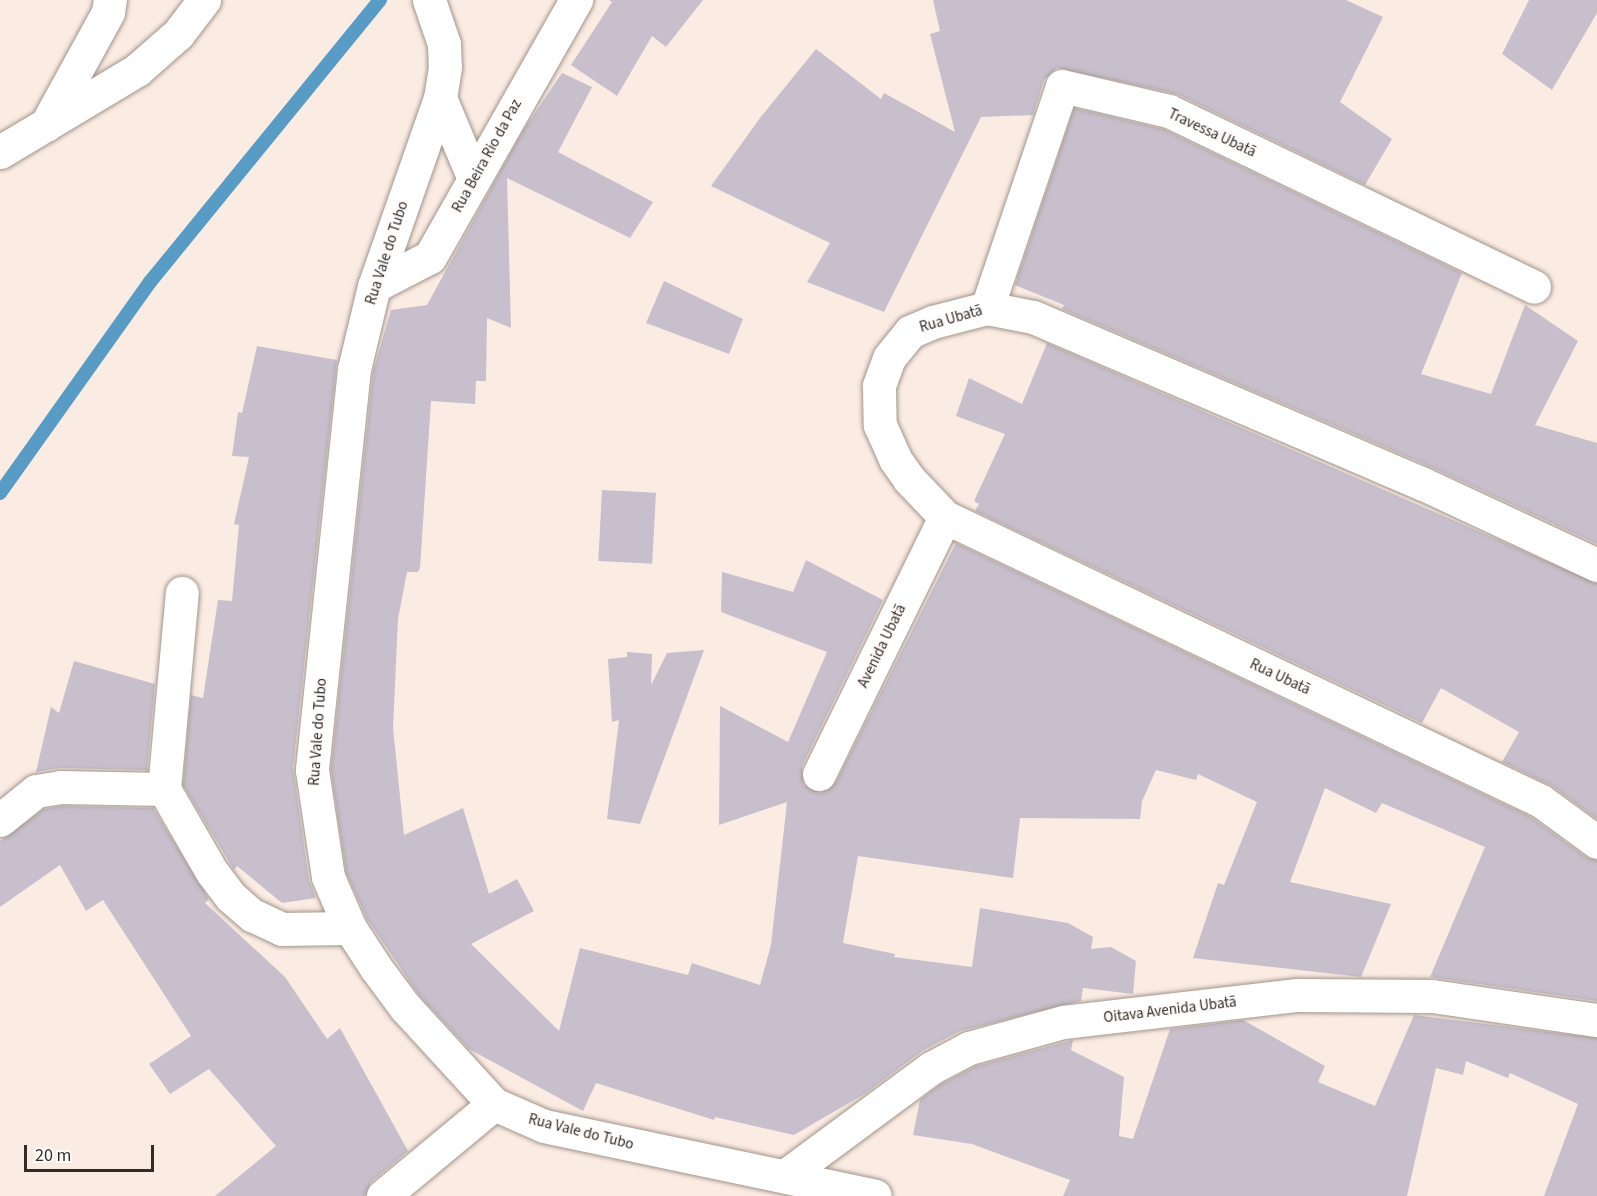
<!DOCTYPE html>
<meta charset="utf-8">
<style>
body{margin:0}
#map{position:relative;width:1597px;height:1196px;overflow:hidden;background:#fbece3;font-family:"Source Sans 3",sans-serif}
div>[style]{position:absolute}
.stream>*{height:14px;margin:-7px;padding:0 7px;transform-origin:7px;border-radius:7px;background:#589cc5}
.building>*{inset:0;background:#c7bfcc;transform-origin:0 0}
.roads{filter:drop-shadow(0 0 2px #a1948b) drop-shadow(0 0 2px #a1948b)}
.minor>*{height:33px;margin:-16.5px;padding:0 16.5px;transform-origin:16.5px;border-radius:16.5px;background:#fff}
span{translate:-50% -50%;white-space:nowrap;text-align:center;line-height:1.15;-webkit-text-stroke:5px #fffcfa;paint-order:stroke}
.street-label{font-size:15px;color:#312c28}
.scale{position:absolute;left:24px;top:1145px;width:130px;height:27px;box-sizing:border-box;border:3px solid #312c28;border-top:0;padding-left:8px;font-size:18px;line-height:21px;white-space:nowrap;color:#312c28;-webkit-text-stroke:4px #fffcfa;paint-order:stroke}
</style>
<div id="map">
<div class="stream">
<i style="left:0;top:493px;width:259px;rotate:-54.6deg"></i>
<i style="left:150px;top:282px;width:364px;rotate:-50.8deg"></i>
</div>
<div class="building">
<i style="clip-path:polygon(609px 0,703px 0,666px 47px,652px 36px,617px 96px,571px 65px,612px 2px)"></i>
<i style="clip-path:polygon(933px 0,1346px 0,1383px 17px,1340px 102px,1392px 139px,1365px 185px,1177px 94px,1057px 68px,1044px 80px,1033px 115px,981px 117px,884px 312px,807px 282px,830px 243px,711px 186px,760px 118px,816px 49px,881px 99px,884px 93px,955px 132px,930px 34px,940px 31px)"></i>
<i style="clip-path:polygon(1529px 0,1597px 0,1597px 13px,1552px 90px,1502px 54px)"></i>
<i style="clip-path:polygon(562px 73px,592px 87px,558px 152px,653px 202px,630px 238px,507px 178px,511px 328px,487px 318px,486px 381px,476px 381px,475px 404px,431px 401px,420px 568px,418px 572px,407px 572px,398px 619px,393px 728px,404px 835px,463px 808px,489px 894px,517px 879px,534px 911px,471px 944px,559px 1031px,580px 948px,688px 975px,692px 963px,760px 985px,771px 945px,787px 802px,719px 825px,720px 706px,788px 742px,827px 652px,721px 612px,722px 572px,793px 592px,806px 560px,883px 600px,802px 766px,804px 785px,821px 793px,836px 782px,956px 543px,1531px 817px,1586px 857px,1597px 860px,1597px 1001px,1430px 977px,1485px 847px,1382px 803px,1376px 813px,1325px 788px,1290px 882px,1391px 904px,1361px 977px,1193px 958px,1218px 883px,1224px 885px,1257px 802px,1198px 774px,1196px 780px,1156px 770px,1142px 801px,1140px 819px,1020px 818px,1013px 878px,858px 856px,843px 943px,895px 954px,894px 957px,972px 967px,980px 908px,1068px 923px,1093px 937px,1091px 949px,1111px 947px,1136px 961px,1133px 994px,1083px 988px,1081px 1001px,960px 1031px,922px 1051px,866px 1093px,794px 1135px,715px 1117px,714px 1120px,596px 1083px,583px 1111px,469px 1049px,419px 995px,367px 919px,346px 872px,331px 770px,373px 372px,391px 310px,427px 305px,522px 132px)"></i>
<i style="clip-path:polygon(1074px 108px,1163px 129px,1462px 273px,1421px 374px,1491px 394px,1525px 305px,1578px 341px,1535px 425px,1597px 443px,1597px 544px,1431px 467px,1062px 309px,1064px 305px,1015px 285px)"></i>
<i style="clip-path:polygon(664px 281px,743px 319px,729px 354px,646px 323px)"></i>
<i style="clip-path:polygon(1047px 343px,1597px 583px,1597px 819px,1552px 786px,1502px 762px,1519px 732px,1441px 688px,1422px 723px,975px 511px,979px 504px,974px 501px,1005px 434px,956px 416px,969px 378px,1022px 404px)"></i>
<i style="clip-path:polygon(257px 346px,337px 360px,293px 768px,309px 880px,316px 898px,282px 903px,237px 866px,234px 870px,183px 785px,191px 695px,203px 698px,218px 600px,232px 601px,239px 525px,234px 524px,249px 457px,232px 456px,238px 412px,242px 413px)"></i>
<i style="left:602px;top:490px;width:54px;height:71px;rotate:3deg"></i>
<i style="clip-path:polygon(704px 650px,640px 824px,607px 819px,619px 720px,612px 722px,608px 659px,627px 657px,627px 652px,652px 654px,651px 685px,667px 653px)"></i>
<i style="clip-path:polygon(74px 661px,155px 684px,147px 770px,60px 768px,36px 772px,51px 707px,59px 713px)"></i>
<i style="clip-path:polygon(61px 806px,153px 808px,209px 899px,205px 903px,285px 977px,327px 1039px,340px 1028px,408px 1151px,371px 1182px,365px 1196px,215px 1196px,276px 1146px,209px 1069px,170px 1094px,149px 1064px,191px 1036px,103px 900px,86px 911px,60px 865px,0 907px,0 841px,44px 809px)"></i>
<i style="clip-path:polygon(1414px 1015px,1597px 1038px,1597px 1196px,1544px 1196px,1578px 1104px,1510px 1073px,1508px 1078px,1466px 1061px,1463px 1075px,1436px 1068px,1407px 1196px,1063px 1196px,1070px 1180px,972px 1144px,913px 1135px,920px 1100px,941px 1084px,976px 1066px,1073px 1040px,1071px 1050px,1124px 1077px,1119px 1136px,1133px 1139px,1170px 1029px,1243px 1020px,1325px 1066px,1318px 1082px,1375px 1106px)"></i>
</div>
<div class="roads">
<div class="minor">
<i style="left:429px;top:0;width:46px;rotate:71.2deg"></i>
<i style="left:444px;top:44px;width:23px;rotate:88deg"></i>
<i style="left:445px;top:67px;width:31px;rotate:99deg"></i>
<i style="left:440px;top:98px;width:199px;rotate:109.3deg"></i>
<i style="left:374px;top:286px;width:85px;rotate:103.5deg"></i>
<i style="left:354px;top:369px;width:403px;rotate:96deg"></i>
<i style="left:312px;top:770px;width:108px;rotate:81.5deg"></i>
<i style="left:328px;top:877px;width:56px;rotate:66.7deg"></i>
<i style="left:350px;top:928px;width:48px;rotate:57deg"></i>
<i style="left:376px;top:968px;width:49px;rotate:53.4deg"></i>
<i style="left:405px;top:1007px;width:132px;rotate:47.5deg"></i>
<i style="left:494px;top:1104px;width:55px;rotate:23.7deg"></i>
<i style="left:544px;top:1126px;width:338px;rotate:11.9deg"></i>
<i style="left:440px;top:98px;width:88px;rotate:67.2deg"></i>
<i style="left:46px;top:125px;width:129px;rotate:-61.2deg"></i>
<i style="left:108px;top:12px;width:12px;rotate:-81deg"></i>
<i style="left:0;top:152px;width:160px;rotate:-30.9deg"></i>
<i style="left:137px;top:70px;width:55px;rotate:-41.3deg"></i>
<i style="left:178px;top:34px;width:43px;rotate:-52.6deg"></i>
<i style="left:374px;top:286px;width:63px;rotate:-27.4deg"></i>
<i style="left:430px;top:257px;width:296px;rotate:-60.4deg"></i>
<i style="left:987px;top:308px;width:234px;rotate:-71.3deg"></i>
<i style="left:1062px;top:86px;width:110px;rotate:13.2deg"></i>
<i style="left:1169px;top:111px;width:405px;rotate:25.7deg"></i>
<i style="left:1597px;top:565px;width:192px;rotate:-155deg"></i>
<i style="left:1423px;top:484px;width:424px;rotate:-156.8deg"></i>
<i style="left:1033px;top:317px;width:47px;rotate:-168.9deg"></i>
<i style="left:987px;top:308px;width:56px;rotate:165.5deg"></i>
<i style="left:933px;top:322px;width:25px;rotate:157deg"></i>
<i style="left:910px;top:332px;width:33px;rotate:129deg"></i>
<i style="left:889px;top:358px;width:30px;rotate:110deg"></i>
<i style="left:879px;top:386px;width:39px;rotate:89deg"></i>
<i style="left:880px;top:425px;width:37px;rotate:66deg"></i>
<i style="left:895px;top:459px;width:24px;rotate:55deg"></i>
<i style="left:909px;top:479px;width:52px;rotate:46.5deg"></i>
<i style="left:945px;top:517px;width:660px;rotate:25.48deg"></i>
<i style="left:1541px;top:801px;width:69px;rotate:36.2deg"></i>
<i style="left:819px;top:774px;width:286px;rotate:-63.9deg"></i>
<i style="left:164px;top:789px;width:197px;rotate:-84.8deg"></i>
<i style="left:0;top:820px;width:46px;rotate:-38.9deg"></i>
<i style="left:36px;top:791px;width:24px;rotate:-9deg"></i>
<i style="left:60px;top:787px;width:104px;rotate:1.1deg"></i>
<i style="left:164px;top:789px;width:96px;rotate:60deg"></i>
<i style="left:212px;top:872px;width:31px;rotate:53deg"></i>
<i style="left:231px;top:897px;width:28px;rotate:41deg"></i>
<i style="left:252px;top:915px;width:33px;rotate:25deg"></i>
<i style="left:282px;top:929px;width:68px;rotate:-0.8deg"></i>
<i style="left:785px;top:1176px;width:182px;rotate:-36.5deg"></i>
<i style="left:931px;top:1068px;width:43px;rotate:-27.8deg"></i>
<i style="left:969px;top:1048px;width:98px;rotate:-15.5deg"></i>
<i style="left:1063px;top:1022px;width:236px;rotate:-6.6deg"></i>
<i style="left:1297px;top:995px;width:135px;rotate:0.4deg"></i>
<i style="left:1432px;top:996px;width:167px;rotate:8.3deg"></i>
<i style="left:383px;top:1196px;width:144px;rotate:-39.7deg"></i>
</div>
</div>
<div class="street-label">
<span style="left:1212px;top:133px;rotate:25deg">Travessa Ubatã</span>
<span style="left:487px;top:156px;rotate:-61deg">Rua Beira Rio da Paz</span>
<span style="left:387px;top:253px;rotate:-72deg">Rua Vale do Tubo</span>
<span style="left:951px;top:319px;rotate:-16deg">Rua Ubatã</span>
<span style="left:882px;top:646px;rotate:-64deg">Avenida Ubatã</span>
<span style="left:1280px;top:677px;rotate:25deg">Rua Ubatã</span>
<span style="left:318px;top:732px;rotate:-86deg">Rua Vale do Tubo</span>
<span style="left:1170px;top:1010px;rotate:-7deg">Oitava Avenida Ubatã</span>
<span style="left:581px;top:1132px;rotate:14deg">Rua Vale do Tubo</span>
</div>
<div class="scale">20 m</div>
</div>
